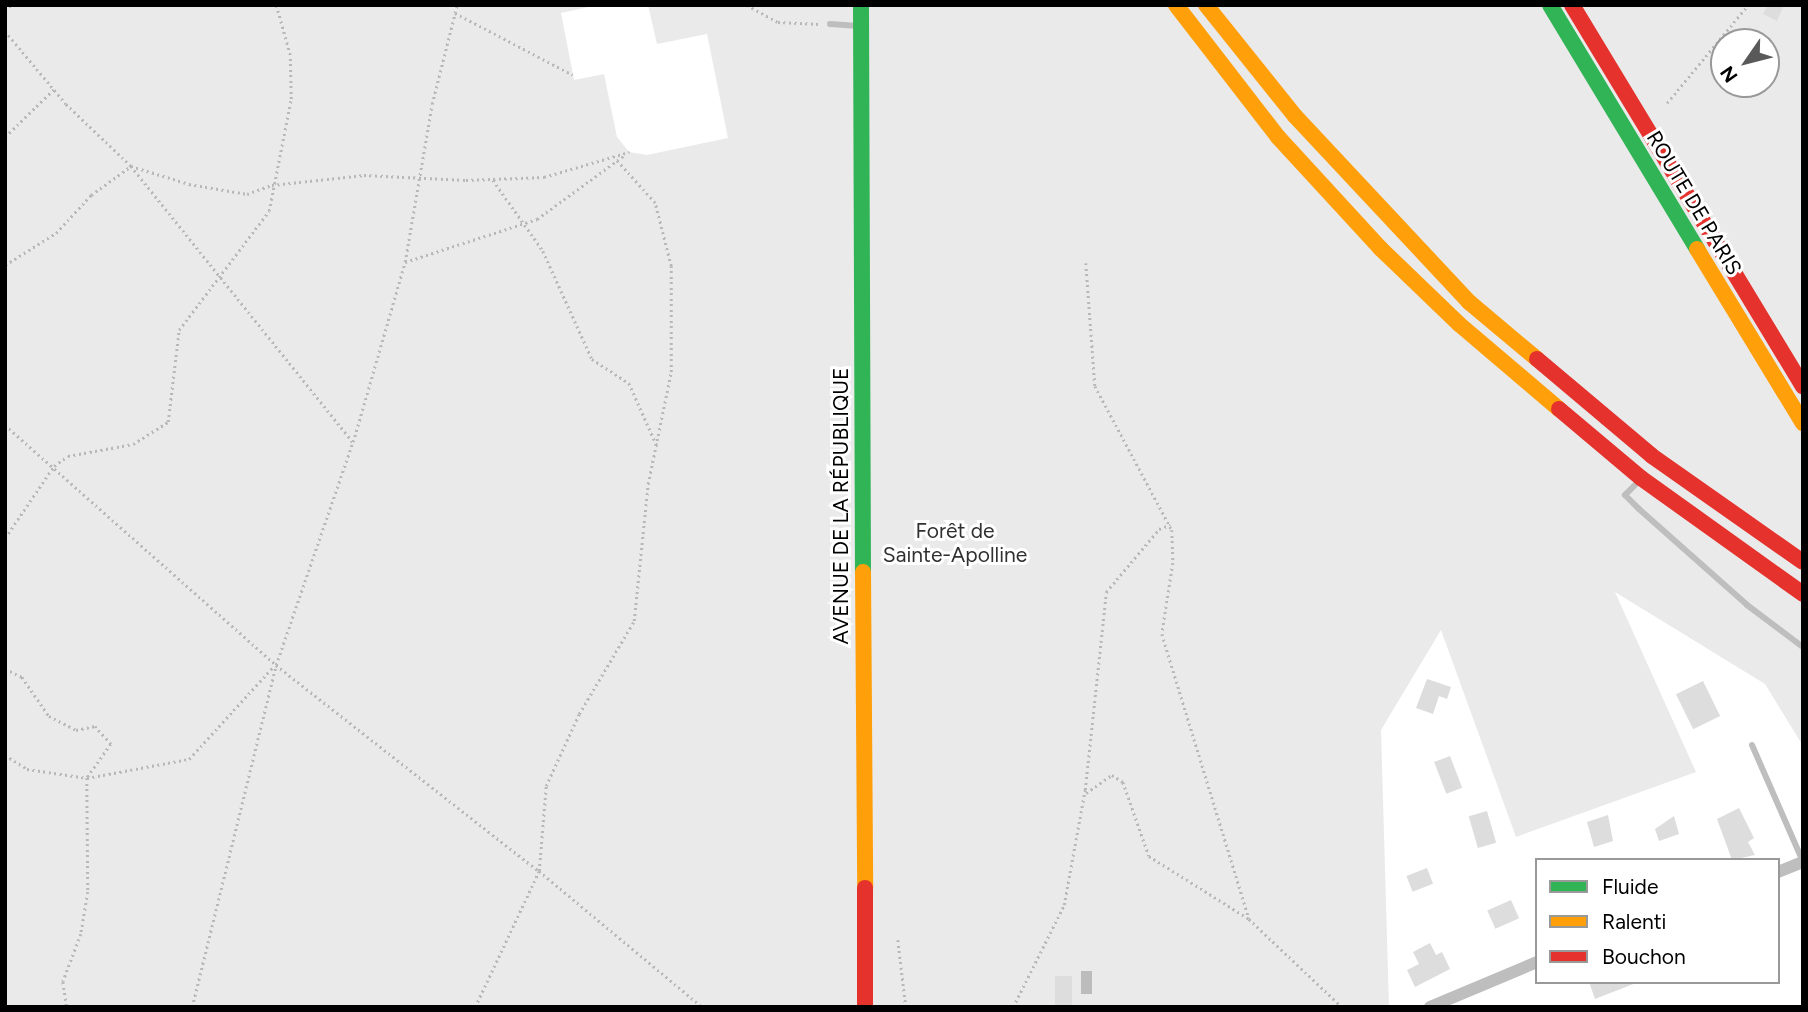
<!DOCTYPE html>
<meta charset="utf-8">
<style>
body{margin:0}
#map{position:relative;width:1808px;height:1012px;overflow:hidden;background:#fff;font-family:Figtree,sans-serif}
div>[style]{position:absolute}
.green>*{inset:0;background:#eaeaea}
.water>*{inset:0;background:#bcbcbc;transform-origin:0 0}
.building>*{inset:0;background:#ddd;transform-origin:0 0}
.path>*{height:2.5px;margin-top:-1.25px;transform-origin:0;background:repeating-linear-gradient(90deg,#b8b8b8 0 2px,transparent 0 5.5px)}
.lane>*{height:6px;margin:-3px;padding:0 3px;transform-origin:3px;border-radius:3px;background:#bebebe}
.street>*{height:12px;margin:-6px;padding:0 6px;transform-origin:6px;border-radius:6px;background:#bebebe}
.fast>*{height:16px;margin:-8px;padding:0 8px;transform-origin:8px;border-radius:8px;background:#30b455}
.slow>*{height:16px;margin:-8px;padding:0 8px;transform-origin:8px;border-radius:8px;background:#ff9f0a}
.jam>*{height:16px;margin:-8px;padding:0 8px;transform-origin:8px;border-radius:8px;background:#e5322d}
span{translate:-50% -50%;white-space:nowrap;text-align:center;line-height:1.15;-webkit-text-stroke:6px #fff;paint-order:stroke}
.street-label{font-size:21px;color:#000}
.park-label{font-size:21px;color:#303030}
.frame{position:absolute;inset:0;border:7px solid #000;pointer-events:none}
.legend{position:absolute;left:1535px;top:858px;width:245px;height:126px;box-sizing:border-box;background:#fff;border:2px solid #999;margin:0;padding:9px 12px;list-style:none;font-size:21px;color:#000}
.legend li{display:flex;align-items:center;gap:14px;height:35px}
.legend b{width:35px;border:2px solid #999}
.north{position:absolute;left:1710px;top:28px;width:70px;height:70px;box-sizing:border-box;background:#fff;border:2px solid #999;border-radius:50%;rotate:235deg;font-size:19px;font-weight:700;line-height:28px;text-align:center;color:#000}
.north::after{content:'';display:block;margin:auto;width:24px;height:32px;background:#595959;clip-path:polygon(50% 0,100% 100%,50% 72%,0 100%)}
</style>
<div id="map">
<div class="green">
<i style="clip-path:polygon(evenodd,5px 5px,598px 5px,561px 13px,574px 80px,604px 74px,617px 137px,629px 152px,647px 155px,728px 138px,707px 34px,657px 44px,648px 5px,1803px 5px,1803px 746px,1765px 684px,1615px 592px,1696px 772px,1516px 837px,1441px 630px,1381px 730px,1389px 1007px,5px 1007px,5px 5px,1724px 42px,1766px 42px,1766px 84px,1724px 84px,1724px 42px)"></i>
</div>
<div class="water">
<i style="left:1081px;top:971px;width:11px;height:23px"></i>
</div>
<div class="building">
<i style="clip-path:polygon(1768px 5px,1784px 5px,1777px 21px,1763px 14px)"></i>
<i style="clip-path:polygon(1427px 679px,1451px 687px,1447px 699px,1439px 696px,1433px 714px,1416px 708px)"></i>
<i style="left:1703px;top:681px;width:39px;height:30px;rotate:64deg"></i>
<i style="left:1450px;top:756px;width:34px;height:17px;rotate:69deg"></i>
<i style="clip-path:polygon(1739px 808px,1754px 838px,1748px 842px,1755px 855px,1732px 860px,1717px 819px)"></i>
<i style="left:1487px;top:811px;width:33px;height:19px;rotate:74deg"></i>
<i style="clip-path:polygon(1608px 815px,1613px 841px,1594px 847px,1587px 822px)"></i>
<i style="clip-path:polygon(1674px 816px,1679px 834px,1659px 841px,1655px 829px)"></i>
<i style="left:1427px;top:868px;width:17px;height:22px;rotate:69deg"></i>
<i style="left:1511px;top:900px;width:20px;height:26px;rotate:66deg"></i>
<i style="clip-path:polygon(1430px 943px,1436px 955px,1442px 952px,1450px 969px,1415px 987px,1407px 970px,1419px 964px,1413px 952px)"></i>
<i style="left:1055px;top:976px;width:17px;height:31px"></i>
<i style="clip-path:polygon(1589px 982px,1636px 982px,1636px 983px,1595px 999px)"></i>
</div>
<div class="path">
<i style="left:747px;top:5px;width:35px;rotate:29deg"></i>
<i style="left:778px;top:22px;width:42px;rotate:2.7deg"></i>
<i style="left:5px;top:11px;width:8px;rotate:-45deg"></i>
<i style="left:455px;top:13px;width:133px;rotate:27.7deg"></i>
<i style="left:5px;top:31px;width:95px;rotate:50.1deg"></i>
<i style="left:66px;top:104px;width:90px;rotate:43.6deg"></i>
<i style="left:131px;top:166px;width:354px;rotate:51.2deg"></i>
<i style="left:1667px;top:103px;width:127px;rotate:-50.4deg"></i>
<i style="left:5px;top:137px;width:69px;rotate:-44.4deg"></i>
<i style="left:493px;top:180px;width:87px;rotate:54.8deg"></i>
<i style="left:543px;top:251px;width:119px;rotate:65.6deg"></i>
<i style="left:592px;top:359px;width:44px;rotate:33deg"></i>
<i style="left:629px;top:383px;width:69px;rotate:66deg"></i>
<i style="left:405px;top:262px;width:139px;rotate:-18deg"></i>
<i style="left:537px;top:219px;width:110px;rotate:-36.1deg"></i>
<i style="left:1086px;top:263px;width:123px;rotate:85.8deg"></i>
<i style="left:1095px;top:386px;width:163px;rotate:61.9deg"></i>
<i style="left:1172px;top:530px;width:33px;rotate:88deg"></i>
<i style="left:1173px;top:563px;width:72px;rotate:98.8deg"></i>
<i style="left:1162px;top:634px;width:298px;rotate:73deg"></i>
<i style="left:1249px;top:919px;width:128px;rotate:43.4deg"></i>
<i style="left:5px;top:265px;width:60px;rotate:-32.1deg"></i>
<i style="left:56px;top:233px;width:52px;rotate:-47.4deg"></i>
<i style="left:91px;top:195px;width:49px;rotate:-35.9deg"></i>
<i style="left:131px;top:166px;width:61px;rotate:17.2deg"></i>
<i style="left:189px;top:184px;width:59px;rotate:9.8deg"></i>
<i style="left:247px;top:194px;width:27px;rotate:-20deg"></i>
<i style="left:272px;top:185px;width:93px;rotate:-6.2deg"></i>
<i style="left:364px;top:175px;width:102px;rotate:2.8deg"></i>
<i style="left:466px;top:180px;width:78px;rotate:-2.2deg"></i>
<i style="left:544px;top:177px;width:89px;rotate:-16.4deg"></i>
<i style="left:5px;top:425px;width:362px;rotate:41.5deg"></i>
<i style="left:276px;top:665px;width:334px;rotate:38.1deg"></i>
<i style="left:539px;top:871px;width:212px;rotate:39.8deg"></i>
<i style="left:5px;top:538px;width:87px;rotate:-55.8deg"></i>
<i style="left:54px;top:466px;width:17px;rotate:-36deg"></i>
<i style="left:68px;top:456px;width:66px;rotate:-10.5deg"></i>
<i style="left:133px;top:444px;width:41px;rotate:-32.2deg"></i>
<i style="left:168px;top:422px;width:93px;rotate:-83.2deg"></i>
<i style="left:179px;top:330px;width:149px;rotate:-52.9deg"></i>
<i style="left:269px;top:211px;width:114px;rotate:-78.9deg"></i>
<i style="left:291px;top:99px;width:44px;rotate:-91.3deg"></i>
<i style="left:290px;top:55px;width:52px;rotate:-105.6deg"></i>
<i style="left:5px;top:669px;width:19px;rotate:25deg"></i>
<i style="left:22px;top:677px;width:47px;rotate:55.3deg"></i>
<i style="left:49px;top:716px;width:30px;rotate:27deg"></i>
<i style="left:76px;top:730px;width:19px;rotate:-12deg"></i>
<i style="left:95px;top:726px;width:24px;rotate:48deg"></i>
<i style="left:111px;top:744px;width:42px;rotate:125.2deg"></i>
<i style="left:87px;top:778px;width:114px;rotate:89.5deg"></i>
<i style="left:88px;top:892px;width:43px;rotate:99.5deg"></i>
<i style="left:81px;top:934px;width:51px;rotate:110.6deg"></i>
<i style="left:63px;top:982px;width:25px;rotate:81deg"></i>
<i style="left:5px;top:755px;width:26px;rotate:32deg"></i>
<i style="left:27px;top:769px;width:61px;rotate:8.5deg"></i>
<i style="left:87px;top:778px;width:104px;rotate:-10.6deg"></i>
<i style="left:189px;top:759px;width:125px;rotate:-47.6deg"></i>
<i style="left:1086px;top:793px;width:32px;rotate:-35deg"></i>
<i style="left:1112px;top:775px;width:13px;rotate:32deg"></i>
<i style="left:1123px;top:782px;width:78px;rotate:70.6deg"></i>
<i style="left:1149px;top:856px;width:118px;rotate:32.2deg"></i>
<i style="left:898px;top:940px;width:67px;rotate:83.2deg"></i>
<i style="left:192px;top:1007px;width:352px;rotate:-76.2deg"></i>
<i style="left:276px;top:665px;width:236px;rotate:-71deg"></i>
<i style="left:353px;top:442px;width:187px;rotate:-73.9deg"></i>
<i style="left:405px;top:262px;width:160px;rotate:-80.3deg"></i>
<i style="left:432px;top:104px;width:102px;rotate:-75.8deg"></i>
<i style="left:475px;top:1007px;width:150px;rotate:-64.8deg"></i>
<i style="left:539px;top:871px;width:85px;rotate:-85.3deg"></i>
<i style="left:546px;top:786px;width:79px;rotate:-65.4deg"></i>
<i style="left:579px;top:714px;width:108px;rotate:-59.4deg"></i>
<i style="left:634px;top:621px;width:138px;rotate:-84.2deg"></i>
<i style="left:648px;top:484px;width:114px;rotate:-78.4deg"></i>
<i style="left:671px;top:372px;width:106px;rotate:-90deg"></i>
<i style="left:671px;top:266px;width:65px;rotate:-104.3deg"></i>
<i style="left:655px;top:203px;width:57px;rotate:-132.1deg"></i>
<i style="left:1013px;top:1007px;width:114px;rotate:-63.4deg"></i>
<i style="left:1064px;top:905px;width:117px;rotate:-79.7deg"></i>
<i style="left:1085px;top:790px;width:199px;rotate:-83.9deg"></i>
<i style="left:1106px;top:592px;width:82px;rotate:-49.9deg"></i>
<i style="left:1159px;top:529px;width:12px;rotate:-20deg"></i>
</div>
<div class="lane">
<i style="left:830px;top:24px;width:29px;rotate:4deg"></i>
<i style="left:1639px;top:481px;width:20px;rotate:135deg"></i>
<i style="left:1625px;top:495px;width:20px;rotate:45deg"></i>
<i style="left:1639px;top:509px;width:144px;rotate:41.6deg"></i>
<i style="left:1747px;top:605px;width:70px;rotate:36.9deg"></i>
<i style="left:1752px;top:745px;width:128px;rotate:66.4deg"></i>
</div>
<div class="street">
<i style="left:1778px;top:872px;width:27px;rotate:-22deg"></i>
<i style="left:1430px;top:1007px;width:116px;rotate:-22.8deg"></i>
</div>
<div class="fast">
<i style="left:861px;top:5px;width:567px;rotate:89.8deg"></i>
<i style="left:1550px;top:5px;width:285px;rotate:58.9deg"></i>
</div>
<div class="slow">
<i style="left:1176px;top:5px;width:167px;rotate:52.3deg"></i>
<i style="left:1278px;top:137px;width:151px;rotate:47.4deg"></i>
<i style="left:1380px;top:248px;width:110px;rotate:43.9deg"></i>
<i style="left:1459px;top:324px;width:131px;rotate:40.4deg"></i>
<i style="left:1206px;top:5px;width:142px;rotate:51.3deg"></i>
<i style="left:1295px;top:116px;width:255px;rotate:46.9deg"></i>
<i style="left:1469px;top:302px;width:89px;rotate:40deg"></i>
<i style="left:1697px;top:249px;width:204px;rotate:58.7deg"></i>
<i style="left:863px;top:572px;width:316px;rotate:89.6deg"></i>
</div>
<div class="jam">
<i style="left:1572px;top:5px;width:446px;rotate:58.8deg"></i>
<i style="left:1537px;top:359px;width:150px;rotate:40.1deg"></i>
<i style="left:1652px;top:456px;width:184px;rotate:35.1deg"></i>
<i style="left:1559px;top:409px;width:107px;rotate:40.1deg"></i>
<i style="left:1641px;top:478px;width:199px;rotate:35.6deg"></i>
<i style="left:865px;top:888px;width:119px;rotate:90deg"></i>
</div>
<div class="street-label">
<span style="left:1694px;top:203px;rotate:59deg">ROUTE DE PARIS</span>
<span style="left:841px;top:506px;rotate:-90deg">AVENUE DE LA RÉPUBLIQUE</span>
</div>
<div class="park-label">
<span style="left:955px;top:543px">Forêt de<br>Sainte-Apolline</span>
</div>
<div class="frame"></div>
<ul class="legend">
<li><b style="height:9px;background:#30b455"></b>Fluide</li>
<li><b style="height:9px;background:#ff9f0a"></b>Ralenti</li>
<li><b style="height:9px;background:#e5322d"></b>Bouchon</li>
</ul>
<div class="north">N</div>
</div>
